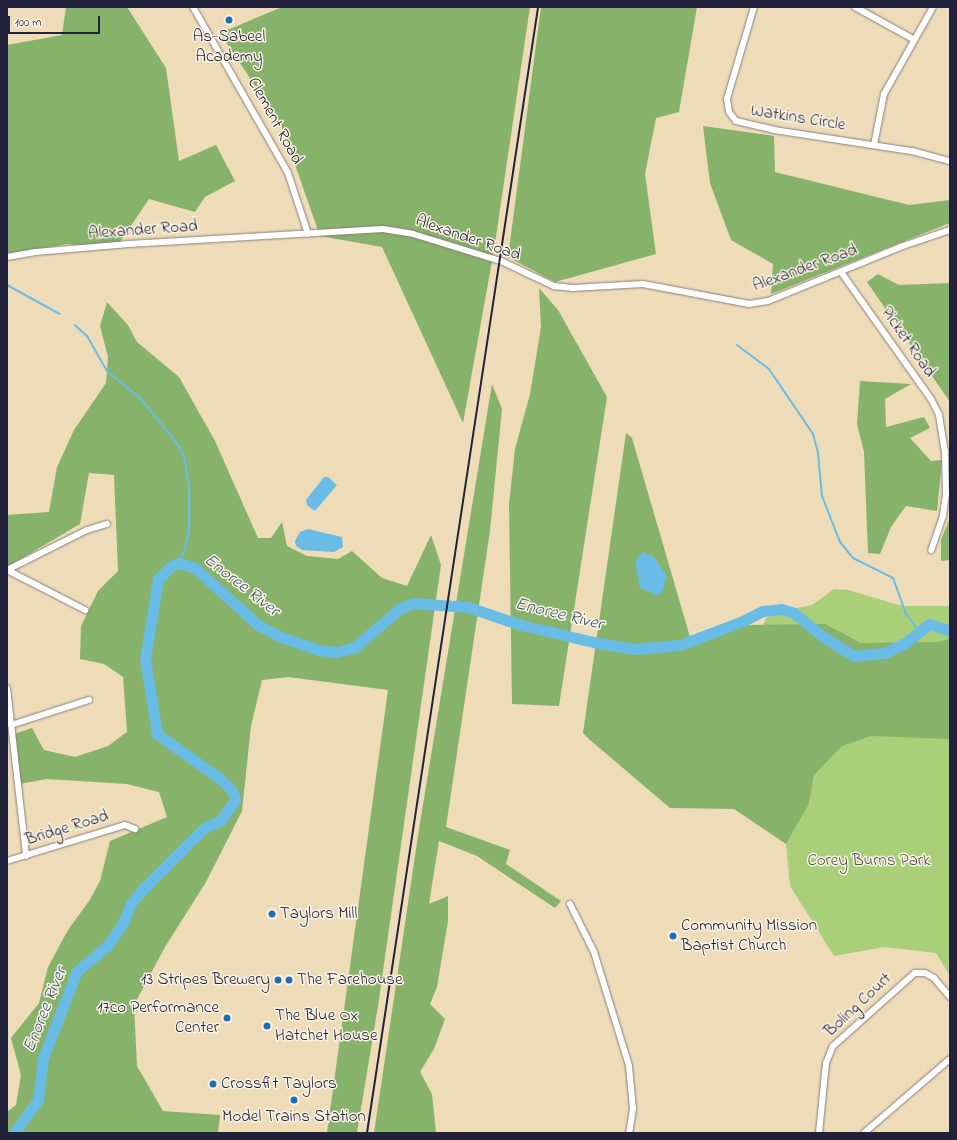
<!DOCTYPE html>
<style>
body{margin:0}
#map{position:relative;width:957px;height:1140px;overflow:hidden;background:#eedcb9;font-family:"Indie Flower",sans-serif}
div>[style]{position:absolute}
.green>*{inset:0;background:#aacf79}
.forest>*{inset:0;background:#87b269}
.water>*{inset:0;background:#69bce5}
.stream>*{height:2px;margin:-1px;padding:0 1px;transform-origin:1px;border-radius:1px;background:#69bce5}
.river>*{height:11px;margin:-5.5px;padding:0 5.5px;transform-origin:5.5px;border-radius:5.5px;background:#69bce5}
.roads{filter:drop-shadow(0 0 1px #887f7a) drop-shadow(0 0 1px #887f7a)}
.minor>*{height:6px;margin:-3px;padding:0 3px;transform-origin:3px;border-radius:3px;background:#fff}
.rail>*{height:2px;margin:-1px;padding:0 1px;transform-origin:1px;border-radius:1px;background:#22223b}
.dots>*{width:11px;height:11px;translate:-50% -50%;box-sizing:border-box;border:2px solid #fcf5e5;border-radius:50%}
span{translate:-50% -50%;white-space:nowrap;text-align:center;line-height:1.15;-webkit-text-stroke:3px #fcf5e5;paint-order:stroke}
.poi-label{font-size:17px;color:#22223b}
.left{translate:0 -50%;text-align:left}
.right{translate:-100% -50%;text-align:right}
.street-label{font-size:17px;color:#22223b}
.park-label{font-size:17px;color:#4b564e}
.water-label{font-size:18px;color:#3b5876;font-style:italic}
.frame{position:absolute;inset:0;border:8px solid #22223b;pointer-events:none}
.scale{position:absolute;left:8px;top:16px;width:92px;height:18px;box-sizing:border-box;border:2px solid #22223b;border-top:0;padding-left:5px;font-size:12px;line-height:14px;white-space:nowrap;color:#22223b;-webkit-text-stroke:3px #fcf5e5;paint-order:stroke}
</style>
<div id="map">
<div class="green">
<i style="clip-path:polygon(834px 589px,848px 590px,902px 606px,950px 606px,950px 976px,936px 953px,884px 947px,834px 956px,790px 886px,786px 844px,809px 804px,814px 775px,708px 634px,718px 630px,746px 633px,761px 631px,766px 618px,781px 611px,812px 605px)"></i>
</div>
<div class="forest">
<i style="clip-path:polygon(66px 7px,127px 7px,166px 68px,179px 161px,216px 145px,235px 181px,205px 197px,195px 212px,149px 199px,116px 248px,67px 244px,7px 255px,7px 45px,62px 35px)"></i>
<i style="clip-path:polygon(282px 7px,530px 7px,494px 250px,463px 423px,382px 247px,320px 236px,281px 125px,220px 33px)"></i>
<i style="clip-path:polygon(541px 7px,697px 7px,679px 112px,656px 118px,645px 174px,656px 254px,555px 282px,508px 257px)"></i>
<i style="clip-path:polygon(703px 126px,774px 136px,775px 172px,909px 205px,950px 200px,950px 223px,771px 294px,773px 264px,731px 240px,710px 183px)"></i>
<i style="clip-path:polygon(878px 274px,899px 285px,950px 283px,950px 402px,867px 282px)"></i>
<i style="clip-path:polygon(539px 288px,558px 310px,607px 397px,559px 706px,512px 704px,509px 504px,515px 449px,530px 394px,541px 327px)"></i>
<i style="clip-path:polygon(107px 302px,128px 325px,137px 342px,179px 377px,215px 441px,258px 538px,271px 538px,282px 522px,287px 546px,307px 556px,338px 559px,352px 551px,382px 578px,407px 586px,431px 535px,441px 565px,378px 1006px,357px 1133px,327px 1133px,388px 690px,288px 677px,262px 680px,251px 726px,242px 811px,206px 882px,165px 947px,134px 1005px,137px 1066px,163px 1111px,220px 1115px,218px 1133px,7px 1133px,7px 1112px,16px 1105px,21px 1075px,11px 1038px,39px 1003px,48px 967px,68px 930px,89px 901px,100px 881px,110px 841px,167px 817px,159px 792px,127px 784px,46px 779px,20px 784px,11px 735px,32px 728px,44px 750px,75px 757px,108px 746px,127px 732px,123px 677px,104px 664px,80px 659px,81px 626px,98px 591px,118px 571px,114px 475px,89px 473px,80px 524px,7px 567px,7px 515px,49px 512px,57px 467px,74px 430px,106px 383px,108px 357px,100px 326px)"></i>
<i style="clip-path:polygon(860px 381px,911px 384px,885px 399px,886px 427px,924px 417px,930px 428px,910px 438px,931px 461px,942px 460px,937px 511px,906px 506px,891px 527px,880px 554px,868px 553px,864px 452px,857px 424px)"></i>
<i style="clip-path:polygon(492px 384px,502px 409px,490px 531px,446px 827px,510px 850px,506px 864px,561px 901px,555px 908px,477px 856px,439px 841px,429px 904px,448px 896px,448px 921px,437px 987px,430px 1004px,445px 1019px,434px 1049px,420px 1072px,432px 1094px,436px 1133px,374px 1133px,419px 829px)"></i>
<i style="clip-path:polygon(626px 433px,632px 438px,690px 637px,750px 625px,825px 624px,861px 643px,939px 642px,950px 639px,950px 739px,871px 736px,842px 746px,814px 775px,809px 804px,786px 844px,734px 809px,670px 808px,590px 740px,583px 733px)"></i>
<i style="clip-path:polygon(950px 518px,950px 560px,941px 561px,941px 540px)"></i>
</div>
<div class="water">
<i style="clip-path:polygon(324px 477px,328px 477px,337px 485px,315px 511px,307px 505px,306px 500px)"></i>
<i style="clip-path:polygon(308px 529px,342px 537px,343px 547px,334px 552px,302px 550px,296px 546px,295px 541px,300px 532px)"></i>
<i style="clip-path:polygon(643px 552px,654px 557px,667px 576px,662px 593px,656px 595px,640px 588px,635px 561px)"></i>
</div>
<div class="stream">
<i style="left:7px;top:285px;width:60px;rotate:28.7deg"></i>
<i style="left:75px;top:325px;width:16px;rotate:43deg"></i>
<i style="left:87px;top:336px;width:40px;rotate:60.3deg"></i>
<i style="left:107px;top:371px;width:43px;rotate:39.3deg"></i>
<i style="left:140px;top:398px;width:57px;rotate:50.7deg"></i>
<i style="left:176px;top:442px;width:16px;rotate:60deg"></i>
<i style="left:184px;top:456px;width:30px;rotate:81deg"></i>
<i style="left:189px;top:486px;width:43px;rotate:90deg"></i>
<i style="left:189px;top:529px;width:21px;rotate:101deg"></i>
<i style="left:185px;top:550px;width:14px;rotate:115deg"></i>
<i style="left:737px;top:345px;width:40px;rotate:37deg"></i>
<i style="left:769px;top:369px;width:78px;rotate:55.9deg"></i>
<i style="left:813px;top:434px;width:20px;rotate:75deg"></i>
<i style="left:818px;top:453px;width:43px;rotate:84.7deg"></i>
<i style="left:822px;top:496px;width:49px;rotate:68.6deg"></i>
<i style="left:840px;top:542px;width:21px;rotate:51deg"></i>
<i style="left:853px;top:558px;width:45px;rotate:26.6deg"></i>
<i style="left:893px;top:578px;width:38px;rotate:70deg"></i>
<i style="left:906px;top:614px;width:23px;rotate:52deg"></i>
</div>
<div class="river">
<i style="left:14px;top:1133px;width:41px;rotate:-54deg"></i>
<i style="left:38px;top:1100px;width:42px;rotate:-83.2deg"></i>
<i style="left:43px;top:1058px;width:93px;rotate:-68.7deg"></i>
<i style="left:77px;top:971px;width:39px;rotate:-40deg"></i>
<i style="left:107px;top:946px;width:28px;rotate:-55deg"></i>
<i style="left:123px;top:923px;width:22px;rotate:-68deg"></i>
<i style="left:131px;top:903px;width:20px;rotate:-49deg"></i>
<i style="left:144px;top:888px;width:85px;rotate:-45deg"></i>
<i style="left:204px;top:828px;width:17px;rotate:-24deg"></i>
<i style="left:220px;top:821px;width:26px;rotate:-54deg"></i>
<i style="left:235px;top:800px;width:10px;rotate:-107deg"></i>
<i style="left:232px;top:790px;width:18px;rotate:-137deg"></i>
<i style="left:219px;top:778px;width:76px;rotate:-144.6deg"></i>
<i style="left:157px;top:734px;width:76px;rotate:-99.1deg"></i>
<i style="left:145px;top:659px;width:81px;rotate:-80.8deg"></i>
<i style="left:158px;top:579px;width:18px;rotate:-45deg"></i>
<i style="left:171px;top:566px;width:9px;rotate:-21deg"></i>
<i style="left:179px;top:563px;width:17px;rotate:17deg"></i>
<i style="left:195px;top:568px;width:85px;rotate:42.1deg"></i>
<i style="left:258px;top:625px;width:26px;rotate:28deg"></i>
<i style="left:281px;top:637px;width:39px;rotate:19deg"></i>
<i style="left:318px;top:650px;width:18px;rotate:6deg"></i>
<i style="left:336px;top:652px;width:18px;rotate:-13deg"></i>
<i style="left:354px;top:648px;width:60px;rotate:-40.9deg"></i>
<i style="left:399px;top:609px;width:15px;rotate:-23deg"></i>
<i style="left:413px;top:603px;width:55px;rotate:4.2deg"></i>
<i style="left:468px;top:607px;width:56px;rotate:18.8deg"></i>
<i style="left:521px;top:625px;width:78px;rotate:13.3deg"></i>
<i style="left:597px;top:643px;width:38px;rotate:9deg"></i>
<i style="left:635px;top:649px;width:45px;rotate:-5.1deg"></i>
<i style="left:680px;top:645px;width:67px;rotate:-20.9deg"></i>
<i style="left:743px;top:621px;width:22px;rotate:-27deg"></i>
<i style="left:763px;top:611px;width:18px;rotate:-6deg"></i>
<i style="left:781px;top:609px;width:14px;rotate:17deg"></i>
<i style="left:794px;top:613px;width:40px;rotate:39deg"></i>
<i style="left:825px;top:638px;width:34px;rotate:32deg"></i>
<i style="left:854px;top:656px;width:31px;rotate:-6deg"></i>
<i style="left:885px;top:653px;width:22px;rotate:-27deg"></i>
<i style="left:905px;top:643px;width:31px;rotate:-38deg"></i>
<i style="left:929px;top:624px;width:22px;rotate:18deg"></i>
</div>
<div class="roads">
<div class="minor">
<i style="left:193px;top:7px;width:191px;rotate:60.2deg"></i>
<i style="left:288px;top:173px;width:64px;rotate:71.8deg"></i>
<i style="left:754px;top:7px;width:96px;rotate:106.4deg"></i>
<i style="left:727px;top:99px;width:13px;rotate:81deg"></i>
<i style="left:729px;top:112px;width:11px;rotate:52deg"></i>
<i style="left:736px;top:121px;width:39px;rotate:13deg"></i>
<i style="left:774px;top:130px;width:140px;rotate:8.7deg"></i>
<i style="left:912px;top:151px;width:39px;rotate:15deg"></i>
<i style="left:855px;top:7px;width:68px;rotate:28.8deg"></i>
<i style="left:874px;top:145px;width:52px;rotate:-78.9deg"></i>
<i style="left:884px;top:94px;width:100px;rotate:-60.6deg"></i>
<i style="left:7px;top:257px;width:29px;rotate:-10deg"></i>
<i style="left:36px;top:252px;width:93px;rotate:-4.9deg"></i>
<i style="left:129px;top:244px;width:254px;rotate:-3.4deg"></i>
<i style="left:383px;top:229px;width:30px;rotate:9deg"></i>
<i style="left:413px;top:234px;width:92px;rotate:17.1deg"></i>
<i style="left:501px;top:261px;width:59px;rotate:25.3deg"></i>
<i style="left:554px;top:286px;width:19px;rotate:6deg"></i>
<i style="left:573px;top:288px;width:70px;rotate:-3.3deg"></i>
<i style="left:643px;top:284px;width:108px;rotate:10.7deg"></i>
<i style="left:749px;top:304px;width:19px;rotate:-9deg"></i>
<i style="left:768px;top:301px;width:143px;rotate:-22.2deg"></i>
<i style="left:900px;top:247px;width:53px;rotate:-18.8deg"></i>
<i style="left:841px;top:272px;width:156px;rotate:54.7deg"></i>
<i style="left:931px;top:399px;width:18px;rotate:63deg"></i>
<i style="left:939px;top:415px;width:36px;rotate:81deg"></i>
<i style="left:945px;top:451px;width:43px;rotate:88.7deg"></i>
<i style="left:946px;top:494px;width:22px;rotate:98deg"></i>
<i style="left:943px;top:516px;width:36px;rotate:109deg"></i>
<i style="left:7px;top:570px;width:89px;rotate:-26.6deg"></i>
<i style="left:87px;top:530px;width:21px;rotate:-17deg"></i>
<i style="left:7px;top:570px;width:88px;rotate:27.1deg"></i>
<i style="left:7px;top:688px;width:169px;rotate:83.5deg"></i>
<i style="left:11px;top:725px;width:82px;rotate:-17.8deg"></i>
<i style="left:7px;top:861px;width:123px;rotate:-17deg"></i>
<i style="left:125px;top:825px;width:11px;rotate:22deg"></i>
<i style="left:570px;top:904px;width:54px;rotate:63.4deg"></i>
<i style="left:594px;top:952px;width:119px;rotate:72.9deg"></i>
<i style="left:629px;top:1066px;width:43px;rotate:84.7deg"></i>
<i style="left:633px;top:1109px;width:24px;rotate:99deg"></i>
<i style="left:819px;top:1133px;width:70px;rotate:-84.3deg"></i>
<i style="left:826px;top:1063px;width:18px;rotate:-68deg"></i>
<i style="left:833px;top:1046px;width:110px;rotate:-41.7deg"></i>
<i style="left:915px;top:973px;width:10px"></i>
<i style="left:925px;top:973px;width:10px;rotate:29deg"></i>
<i style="left:934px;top:978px;width:25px;rotate:50deg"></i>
<i style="left:864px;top:1133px;width:113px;rotate:-40.7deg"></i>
</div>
</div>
<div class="rail">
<i style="left:367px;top:1133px;width:1139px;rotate:-81.36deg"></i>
</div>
<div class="dots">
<i style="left:229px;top:20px;background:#1f6fb2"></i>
<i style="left:272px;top:914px;background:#1f6fb2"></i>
<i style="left:673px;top:936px;background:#1f6fb2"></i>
<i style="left:278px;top:980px;background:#1f6fb2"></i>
<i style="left:289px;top:980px;background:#1f6fb2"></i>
<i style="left:227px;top:1018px;background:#1f6fb2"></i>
<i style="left:267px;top:1026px;background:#1f6fb2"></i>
<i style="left:213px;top:1084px;background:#1f6fb2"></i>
<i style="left:294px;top:1100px;background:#1f6fb2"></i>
</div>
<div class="poi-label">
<span style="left:229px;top:47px">As-Sabeel<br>Academy</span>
<span class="left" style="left:280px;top:914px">Taylors Mill</span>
<span class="left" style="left:681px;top:936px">Community Mission<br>Baptist Church</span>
<span class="right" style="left:270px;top:980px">13 Stripes Brewery</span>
<span class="left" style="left:297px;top:980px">The Farehouse</span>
<span class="right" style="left:219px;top:1018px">17co Performance<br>Center</span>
<span class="left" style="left:275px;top:1026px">The Blue Ox<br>Hatchet House</span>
<span class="left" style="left:221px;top:1084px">Crossfit Taylors</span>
<span style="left:294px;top:1117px">Model Trains Station</span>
</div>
<div class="street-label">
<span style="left:798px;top:118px;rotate:9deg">Watkins Circle</span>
<span style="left:275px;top:121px;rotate:61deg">Clement Road</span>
<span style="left:143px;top:230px;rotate:-4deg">Alexander Road</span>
<span style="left:468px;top:238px;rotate:19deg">Alexander Road</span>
<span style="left:805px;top:268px;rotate:-20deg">Alexander Road</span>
<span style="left:908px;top:342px;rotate:55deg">Picket Road</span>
<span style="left:67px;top:828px;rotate:-17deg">Bridge Road</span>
<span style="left:858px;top:1005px;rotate:-43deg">Boling Court</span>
</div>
<div class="park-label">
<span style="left:869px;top:861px">Corey Burns Park</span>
</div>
<div class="water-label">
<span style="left:241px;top:586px;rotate:38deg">Enoree River</span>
<span style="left:559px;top:615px;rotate:14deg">Enoree River</span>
<span style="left:46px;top:1010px;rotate:-68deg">Enoree River</span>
</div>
<div class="frame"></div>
<div class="scale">100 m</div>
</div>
